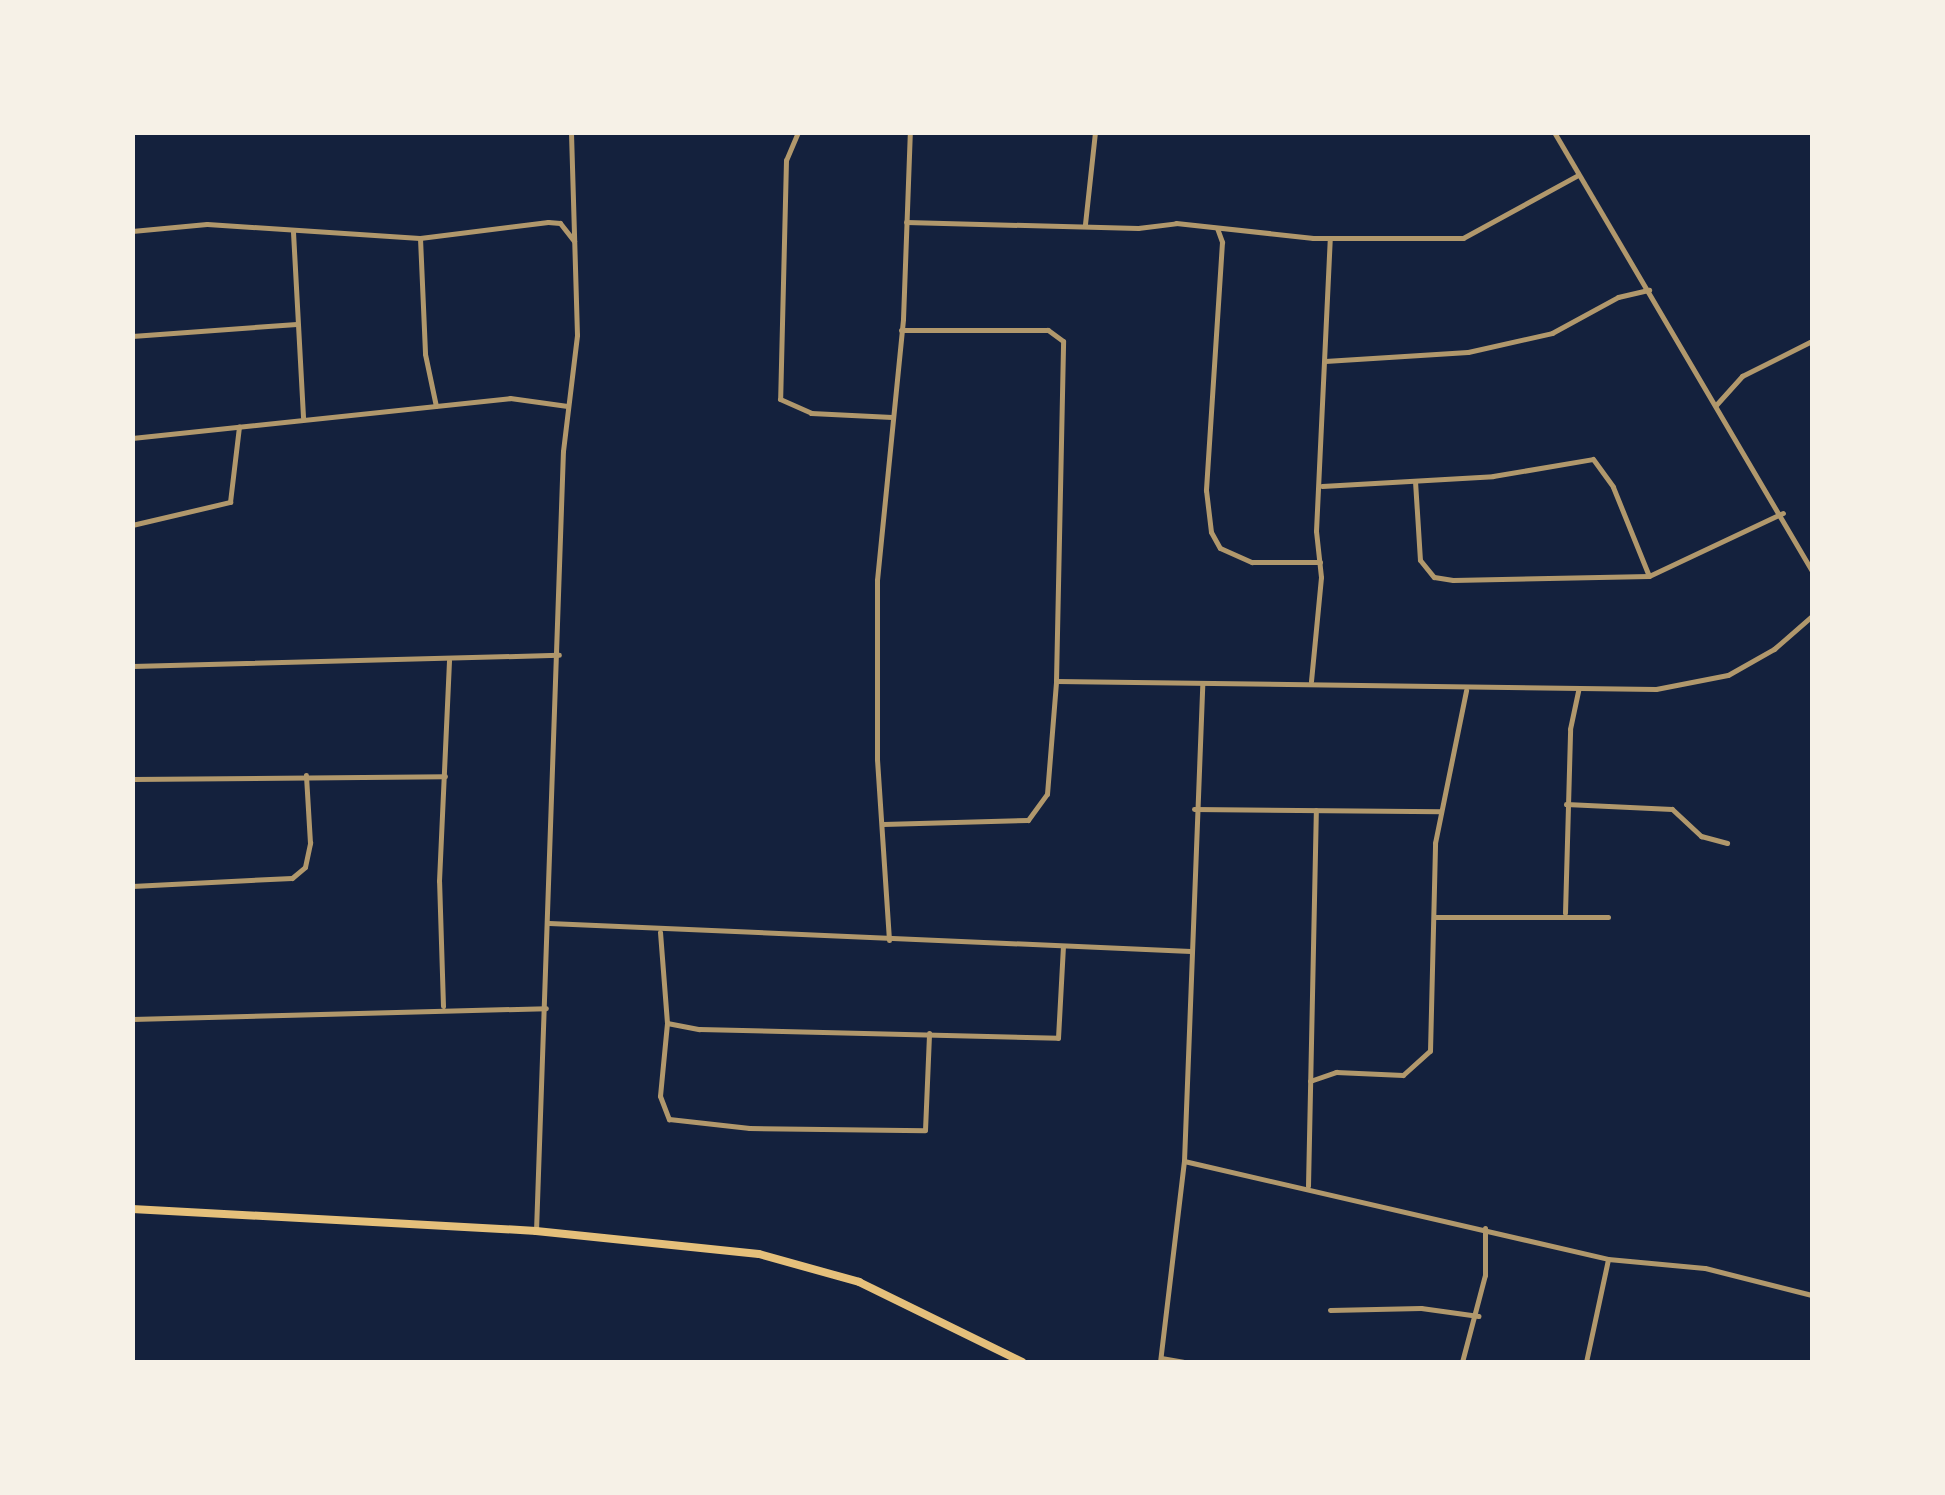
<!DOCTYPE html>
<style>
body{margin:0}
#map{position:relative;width:1945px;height:1495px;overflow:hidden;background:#14213d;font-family:Montserrat,sans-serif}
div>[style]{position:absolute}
.minor>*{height:5px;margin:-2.5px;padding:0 2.5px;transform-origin:2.5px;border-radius:2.5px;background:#b1986c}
.secondary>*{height:8px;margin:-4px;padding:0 4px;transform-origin:4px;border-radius:4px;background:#e5c07b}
span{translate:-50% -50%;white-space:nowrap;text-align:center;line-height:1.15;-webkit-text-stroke:10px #f6f1e7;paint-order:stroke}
.frame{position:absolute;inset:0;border:135px solid #f6f1e7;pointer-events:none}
</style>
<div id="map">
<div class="minor">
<i style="left:798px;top:132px;width:30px;rotate:113deg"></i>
<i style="left:786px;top:160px;width:239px;rotate:91.4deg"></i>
<i style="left:780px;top:399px;width:34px;rotate:24deg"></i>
<i style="left:811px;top:413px;width:81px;rotate:2.8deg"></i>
<i style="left:1554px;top:132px;width:509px;rotate:59.56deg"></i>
<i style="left:906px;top:222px;width:232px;rotate:1.5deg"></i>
<i style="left:1138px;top:228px;width:38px;rotate:-7deg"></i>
<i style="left:1176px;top:223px;width:138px;rotate:6.2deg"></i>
<i style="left:1313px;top:238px;width:150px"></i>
<i style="left:1463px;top:238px;width:131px;rotate:-28.7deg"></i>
<i style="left:1085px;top:224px;width:93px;rotate:-83.8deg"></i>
<i style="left:1217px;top:228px;width:15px;rotate:70deg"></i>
<i style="left:1222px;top:242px;width:249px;rotate:93.7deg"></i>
<i style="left:1206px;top:490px;width:42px;rotate:83.2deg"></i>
<i style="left:1211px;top:532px;width:18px;rotate:61deg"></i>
<i style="left:1220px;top:548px;width:35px;rotate:24deg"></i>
<i style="left:1252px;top:562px;width:68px"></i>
<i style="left:132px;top:231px;width:75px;rotate:-5.3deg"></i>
<i style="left:207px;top:224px;width:213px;rotate:3.8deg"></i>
<i style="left:420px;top:238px;width:129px;rotate:-7.1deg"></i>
<i style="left:548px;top:222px;width:12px;rotate:5deg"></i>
<i style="left:560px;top:223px;width:23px;rotate:52deg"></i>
<i style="left:293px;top:232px;width:186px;rotate:86.9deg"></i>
<i style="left:420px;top:238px;width:116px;rotate:87.5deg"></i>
<i style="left:425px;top:354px;width:53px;rotate:78.1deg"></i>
<i style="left:132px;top:336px;width:165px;rotate:-4.2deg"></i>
<i style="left:1325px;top:361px;width:143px;rotate:-3.6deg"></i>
<i style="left:1468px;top:352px;width:86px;rotate:-12.7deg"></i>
<i style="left:1552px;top:333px;width:75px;rotate:-28.6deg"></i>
<i style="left:1618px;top:297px;width:32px;rotate:-13deg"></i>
<i style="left:1716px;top:405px;width:39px;rotate:-48deg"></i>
<i style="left:1742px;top:376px;width:78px;rotate:-26.6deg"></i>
<i style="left:132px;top:438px;width:380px;rotate:-6deg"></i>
<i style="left:510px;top:398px;width:58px;rotate:8deg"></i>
<i style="left:1415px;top:481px;width:79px;rotate:86.4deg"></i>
<i style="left:1420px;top:560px;width:22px;rotate:51deg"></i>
<i style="left:1434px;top:577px;width:19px;rotate:9deg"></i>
<i style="left:1453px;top:580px;width:196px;rotate:-1.2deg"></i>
<i style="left:1649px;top:576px;width:148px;rotate:-25.2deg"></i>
<i style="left:1322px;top:486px;width:171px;rotate:-3.3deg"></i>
<i style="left:1493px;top:476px;width:101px;rotate:-9.6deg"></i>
<i style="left:1593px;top:459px;width:34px;rotate:54deg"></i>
<i style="left:1613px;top:487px;width:96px;rotate:68deg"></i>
<i style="left:132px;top:525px;width:101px;rotate:-13.2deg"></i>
<i style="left:230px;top:502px;width:76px;rotate:-83.2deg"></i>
<i style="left:132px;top:666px;width:427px;rotate:-1.5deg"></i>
<i style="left:1056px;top:681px;width:600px;rotate:0.76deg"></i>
<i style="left:1656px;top:689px;width:73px;rotate:-11deg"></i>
<i style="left:1728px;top:675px;width:53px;rotate:-29.5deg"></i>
<i style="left:1774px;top:649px;width:50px;rotate:-41deg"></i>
<i style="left:1311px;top:681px;width:104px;rotate:-84.5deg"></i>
<i style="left:1321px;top:577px;width:46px;rotate:-96.2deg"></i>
<i style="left:1316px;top:531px;width:293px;rotate:-87.3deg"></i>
<i style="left:132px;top:779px;width:313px;rotate:-0.5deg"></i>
<i style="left:1566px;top:804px;width:106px;rotate:2.7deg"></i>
<i style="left:1672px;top:809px;width:40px;rotate:43deg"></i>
<i style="left:1701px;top:836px;width:27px;rotate:15deg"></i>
<i style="left:1194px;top:809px;width:247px;rotate:0.5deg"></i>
<i style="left:883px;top:824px;width:145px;rotate:-1.6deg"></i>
<i style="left:1028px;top:820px;width:32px;rotate:-54deg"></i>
<i style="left:1047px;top:794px;width:113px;rotate:-85.4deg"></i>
<i style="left:1056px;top:681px;width:340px;rotate:-88.8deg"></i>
<i style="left:1063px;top:341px;width:19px;rotate:-144deg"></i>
<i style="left:1048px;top:330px;width:147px;rotate:180deg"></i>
<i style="left:132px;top:886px;width:160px;rotate:-2.9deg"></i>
<i style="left:292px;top:878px;width:17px;rotate:-40deg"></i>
<i style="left:305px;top:867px;width:25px;rotate:-78deg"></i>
<i style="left:310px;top:843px;width:68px;rotate:-93.4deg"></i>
<i style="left:1565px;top:913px;width:184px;rotate:-88.4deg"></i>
<i style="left:1570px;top:729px;width:40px;rotate:-78deg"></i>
<i style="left:1435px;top:917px;width:173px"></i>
<i style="left:549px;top:923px;width:642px;rotate:2.5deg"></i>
<i style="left:660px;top:932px;width:91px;rotate:85.6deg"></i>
<i style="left:667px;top:1023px;width:73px;rotate:95.5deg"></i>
<i style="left:660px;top:1096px;width:25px;rotate:69deg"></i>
<i style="left:669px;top:1119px;width:81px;rotate:6.4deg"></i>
<i style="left:749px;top:1128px;width:176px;rotate:0.7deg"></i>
<i style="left:925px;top:1130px;width:97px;rotate:-87.6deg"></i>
<i style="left:889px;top:940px;width:181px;rotate:-93.8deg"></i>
<i style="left:877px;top:759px;width:179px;rotate:-90deg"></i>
<i style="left:877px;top:580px;width:262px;rotate:-84.3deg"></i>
<i style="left:903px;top:319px;width:187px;rotate:-87.9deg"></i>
<i style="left:443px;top:1006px;width:125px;rotate:-91.8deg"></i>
<i style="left:439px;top:881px;width:221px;rotate:-87.4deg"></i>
<i style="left:132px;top:1019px;width:414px;rotate:-1.5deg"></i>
<i style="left:667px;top:1023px;width:33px;rotate:11deg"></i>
<i style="left:699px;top:1029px;width:359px;rotate:1.4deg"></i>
<i style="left:1058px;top:1038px;width:92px;rotate:-86.9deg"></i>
<i style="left:1310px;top:1081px;width:28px;rotate:-19deg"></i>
<i style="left:1336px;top:1072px;width:67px;rotate:2.6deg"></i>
<i style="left:1403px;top:1075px;width:36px;rotate:-42deg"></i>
<i style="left:1430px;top:1051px;width:208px;rotate:-88.6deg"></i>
<i style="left:1435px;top:843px;width:156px;rotate:-78.5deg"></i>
<i style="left:1184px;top:1161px;width:435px;rotate:13deg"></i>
<i style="left:1308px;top:1186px;width:376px;rotate:-88.8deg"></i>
<i style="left:536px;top:1231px;width:780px;rotate:-88.02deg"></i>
<i style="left:563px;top:451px;width:117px;rotate:-83.1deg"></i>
<i style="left:577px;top:335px;width:203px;rotate:-91.7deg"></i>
<i style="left:1330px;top:1310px;width:91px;rotate:-1.3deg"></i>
<i style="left:1421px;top:1308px;width:58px;rotate:8deg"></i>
<i style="left:1161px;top:1358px;width:22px;rotate:10deg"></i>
<i style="left:1160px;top:1362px;width:202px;rotate:-83.2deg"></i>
<i style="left:1184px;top:1161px;width:478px;rotate:-87.8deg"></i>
<i style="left:1462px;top:1362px;width:90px;rotate:-75.2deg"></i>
<i style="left:1485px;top:1275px;width:47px;rotate:-90deg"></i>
<i style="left:1586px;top:1362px;width:105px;rotate:-77.9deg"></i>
<i style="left:1608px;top:1259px;width:97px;rotate:5.3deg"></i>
<i style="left:1705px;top:1268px;width:110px;rotate:14.2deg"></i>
</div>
<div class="secondary">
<i style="left:132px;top:1209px;width:405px;rotate:3.1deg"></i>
<i style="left:536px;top:1231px;width:224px;rotate:5.9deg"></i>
<i style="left:759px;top:1254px;width:104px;rotate:15.6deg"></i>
<i style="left:859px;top:1282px;width:182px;rotate:26.1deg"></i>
</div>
<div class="frame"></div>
</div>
